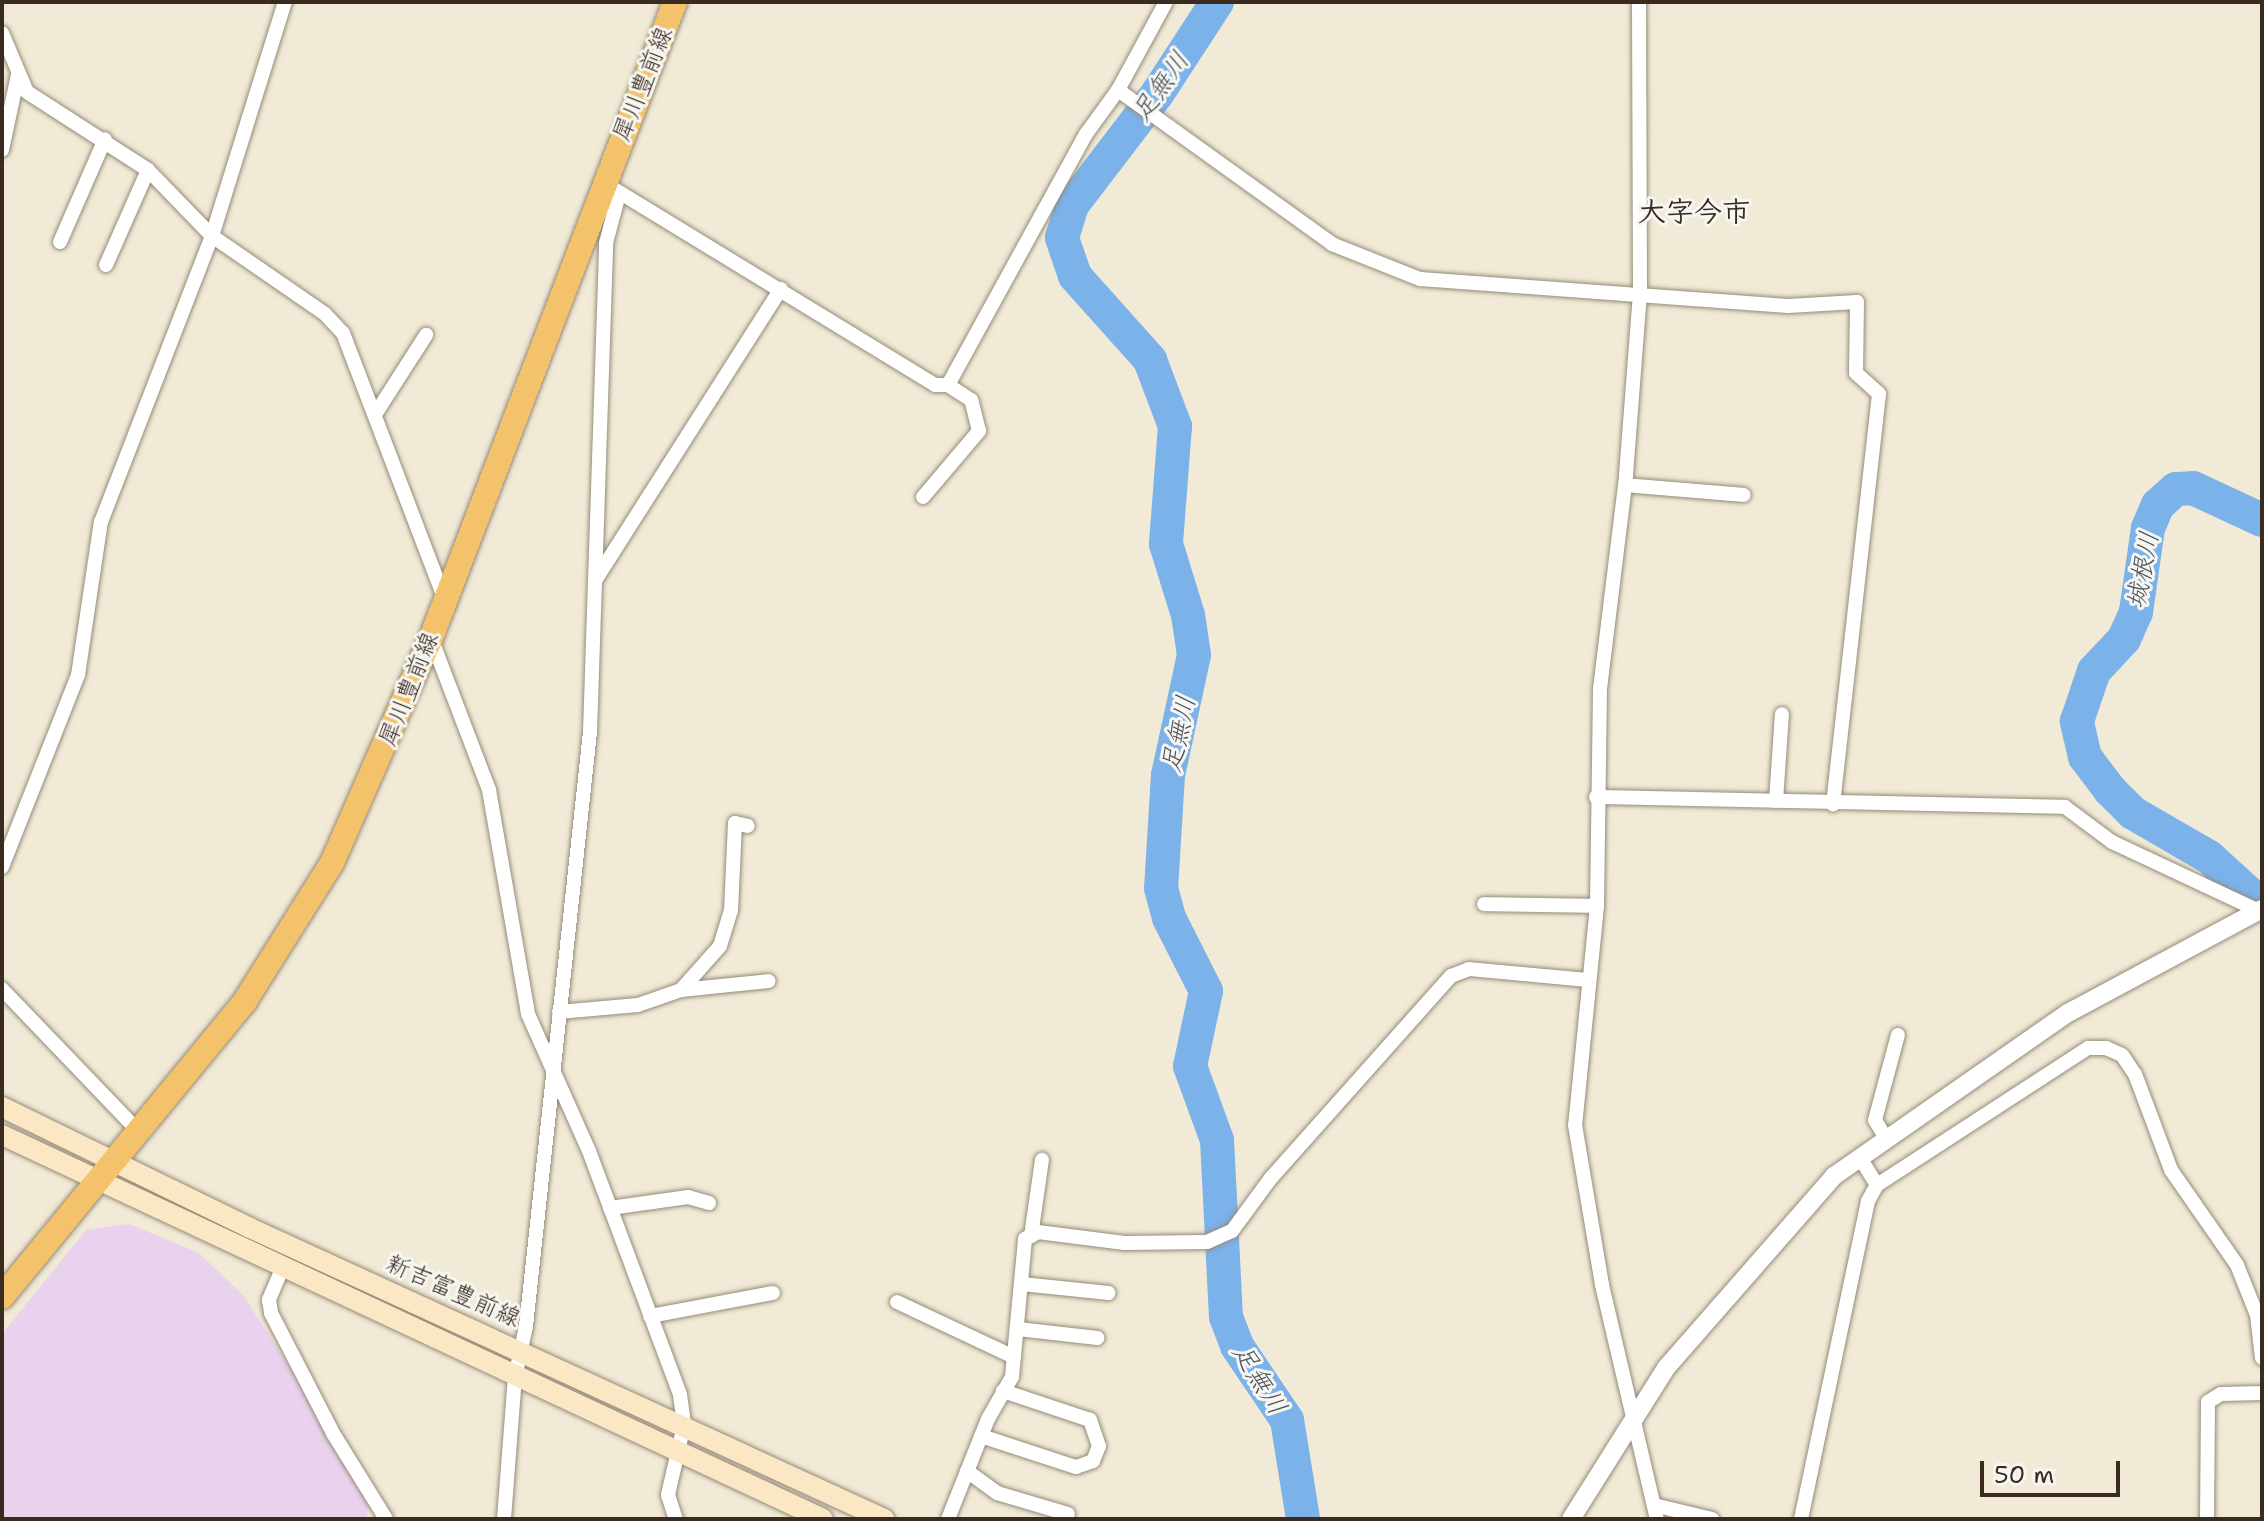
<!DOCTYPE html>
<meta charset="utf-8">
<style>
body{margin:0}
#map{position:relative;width:2264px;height:1521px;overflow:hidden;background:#f0ead6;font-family:"Shantell Sans","Klee One",sans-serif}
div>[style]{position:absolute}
.built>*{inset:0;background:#e9d2ed}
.river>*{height:34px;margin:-17px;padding:0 17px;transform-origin:17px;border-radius:17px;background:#7bb2ea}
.roads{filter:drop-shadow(0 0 2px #968a7a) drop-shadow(0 0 2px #968a7a)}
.minor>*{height:14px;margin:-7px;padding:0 7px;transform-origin:7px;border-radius:7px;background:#fff}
.tertiary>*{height:18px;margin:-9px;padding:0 9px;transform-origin:9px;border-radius:9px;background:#fff}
.secondary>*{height:20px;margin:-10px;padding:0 10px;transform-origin:10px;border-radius:10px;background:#fbe7c3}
.primary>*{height:24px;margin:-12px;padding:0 12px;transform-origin:12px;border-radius:12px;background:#f4c26a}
span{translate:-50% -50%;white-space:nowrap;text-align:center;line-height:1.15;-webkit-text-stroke:6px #f6f6f2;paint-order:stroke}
.street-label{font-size:24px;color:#3b2a1e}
.water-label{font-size:26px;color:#4e535b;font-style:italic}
.quarter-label{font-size:28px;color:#3b2a1e;font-weight:700}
.frame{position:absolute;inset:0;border:4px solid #3b2a1e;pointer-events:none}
.scale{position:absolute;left:1980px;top:1461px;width:140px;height:36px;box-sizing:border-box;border:4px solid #3b2a1e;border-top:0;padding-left:10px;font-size:24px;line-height:28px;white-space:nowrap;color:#3b2a1e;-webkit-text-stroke:6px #f6f6f2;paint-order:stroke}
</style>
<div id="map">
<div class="built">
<i style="clip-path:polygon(129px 1224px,199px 1253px,243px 1295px,368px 1488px,367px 1519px,2px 1519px,2px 1334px,86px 1230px)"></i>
</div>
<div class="river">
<i style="left:1217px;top:2px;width:110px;rotate:123.1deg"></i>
<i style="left:1157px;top:94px;width:140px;rotate:127.4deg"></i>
<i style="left:1072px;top:205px;width:34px;rotate:107deg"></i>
<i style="left:1062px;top:238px;width:40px;rotate:71.1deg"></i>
<i style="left:1075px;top:276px;width:113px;rotate:48.2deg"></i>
<i style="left:1150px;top:360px;width:71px;rotate:69.3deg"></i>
<i style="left:1175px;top:426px;width:118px;rotate:94.4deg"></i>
<i style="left:1166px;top:544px;width:74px;rotate:72.8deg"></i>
<i style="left:1188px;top:615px;width:40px;rotate:81.5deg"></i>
<i style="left:1194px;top:655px;width:123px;rotate:102.2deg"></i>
<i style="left:1168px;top:775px;width:113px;rotate:93.5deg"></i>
<i style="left:1161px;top:888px;width:31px;rotate:75deg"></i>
<i style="left:1169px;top:918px;width:82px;rotate:63.1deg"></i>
<i style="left:1206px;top:991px;width:77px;rotate:102deg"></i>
<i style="left:1190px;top:1066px;width:79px;rotate:70deg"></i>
<i style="left:1217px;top:1140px;width:177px;rotate:87.1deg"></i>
<i style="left:1226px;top:1317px;width:31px;rotate:69deg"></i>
<i style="left:1237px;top:1346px;width:89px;rotate:56deg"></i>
<i style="left:1287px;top:1420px;width:100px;rotate:80.8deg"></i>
<i style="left:2252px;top:896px;width:58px;rotate:-137.8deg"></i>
<i style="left:2209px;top:857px;width:88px;rotate:-149.9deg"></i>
<i style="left:2133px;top:813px;width:33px;rotate:-135deg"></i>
<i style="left:2110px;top:790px;width:41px;rotate:-127.1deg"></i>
<i style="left:2085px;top:757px;width:37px;rotate:-103deg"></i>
<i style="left:2077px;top:721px;width:53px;rotate:-71.2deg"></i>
<i style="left:2094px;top:671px;width:44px;rotate:-46.8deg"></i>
<i style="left:2124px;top:639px;width:30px;rotate:-66deg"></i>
<i style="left:2136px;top:612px;width:85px;rotate:-81.9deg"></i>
<i style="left:2148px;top:528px;width:25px;rotate:-67deg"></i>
<i style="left:2158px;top:505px;width:24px;rotate:-42deg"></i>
<i style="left:2176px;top:489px;width:17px;rotate:-3deg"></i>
<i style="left:2193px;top:488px;width:76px;rotate:24.9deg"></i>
</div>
<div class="roads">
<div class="minor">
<i style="left:1639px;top:2px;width:291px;rotate:89.8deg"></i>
<i style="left:1640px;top:293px;width:185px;rotate:94.4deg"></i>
<i style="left:1626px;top:477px;width:215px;rotate:97deg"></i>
<i style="left:1600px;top:690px;width:216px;rotate:90.8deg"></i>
<i style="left:1597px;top:906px;width:220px;rotate:95.7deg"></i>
<i style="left:1575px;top:1125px;width:162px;rotate:80.4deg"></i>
<i style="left:1602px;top:1285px;width:240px;rotate:76.8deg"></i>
<i style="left:2px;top:33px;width:64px;rotate:67deg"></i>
<i style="left:27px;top:92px;width:144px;rotate:32.8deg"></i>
<i style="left:148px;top:170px;width:92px;rotate:45.9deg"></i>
<i style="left:212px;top:236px;width:137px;rotate:34.6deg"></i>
<i style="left:325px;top:314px;width:26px;rotate:47deg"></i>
<i style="left:343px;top:333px;width:284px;rotate:69.1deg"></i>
<i style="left:1118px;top:90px;width:264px;rotate:35.7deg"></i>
<i style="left:1332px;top:244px;width:95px;rotate:21.7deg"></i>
<i style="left:1420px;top:279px;width:369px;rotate:4.2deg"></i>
<i style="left:1788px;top:306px;width:69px;rotate:-3.3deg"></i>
<i style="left:1857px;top:302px;width:71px;rotate:90.8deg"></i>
<i style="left:1856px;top:373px;width:31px;rotate:42deg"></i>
<i style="left:1879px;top:394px;width:413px;rotate:96.4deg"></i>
<i style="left:2px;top:150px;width:77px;rotate:-78deg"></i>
<i style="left:614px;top:189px;width:376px;rotate:31.4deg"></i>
<i style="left:935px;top:385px;width:13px"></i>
<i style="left:948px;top:385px;width:286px;rotate:-61.2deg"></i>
<i style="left:1086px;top:134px;width:54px;rotate:-54deg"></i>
<i style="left:1118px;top:90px;width:100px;rotate:-61.4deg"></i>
<i style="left:60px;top:242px;width:112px;rotate:-66.4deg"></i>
<i style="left:106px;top:265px;width:104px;rotate:-66.1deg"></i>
<i style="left:376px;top:413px;width:93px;rotate:-57.3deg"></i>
<i style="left:1625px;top:485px;width:119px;rotate:4.8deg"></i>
<i style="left:923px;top:497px;width:87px;rotate:-49.7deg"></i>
<i style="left:979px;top:431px;width:32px;rotate:-104deg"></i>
<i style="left:971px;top:400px;width:27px;rotate:-147deg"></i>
<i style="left:596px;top:579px;width:344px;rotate:-57.5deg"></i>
<i style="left:431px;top:638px;width:163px;rotate:69.1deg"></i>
<i style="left:489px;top:790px;width:227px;rotate:80.1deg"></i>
<i style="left:528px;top:1014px;width:150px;rotate:66deg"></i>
<i style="left:589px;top:1151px;width:260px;rotate:69.5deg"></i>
<i style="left:680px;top:1395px;width:30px;rotate:82deg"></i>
<i style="left:684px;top:1425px;width:72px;rotate:102.9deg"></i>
<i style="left:668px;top:1495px;width:25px;rotate:72deg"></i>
<i style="left:1596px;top:797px;width:469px;rotate:1.2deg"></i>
<i style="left:2065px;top:807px;width:59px;rotate:36.7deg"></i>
<i style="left:2112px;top:842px;width:162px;rotate:25.1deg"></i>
<i style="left:1776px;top:801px;width:87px;rotate:-86.1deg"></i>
<i style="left:2px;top:867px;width:206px;rotate:-68.4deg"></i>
<i style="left:78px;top:675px;width:155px;rotate:-81.5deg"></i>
<i style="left:101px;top:522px;width:307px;rotate:-68.8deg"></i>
<i style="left:212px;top:236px;width:245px;rotate:-72.7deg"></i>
<i style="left:1484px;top:904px;width:113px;rotate:1deg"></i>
<i style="left:2px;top:989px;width:198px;rotate:46.2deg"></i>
<i style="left:681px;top:990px;width:59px;rotate:-48.4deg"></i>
<i style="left:720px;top:946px;width:37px;rotate:-73deg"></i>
<i style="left:731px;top:911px;width:88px;rotate:-87.4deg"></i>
<i style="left:735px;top:823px;width:13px;rotate:13deg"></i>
<i style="left:559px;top:1012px;width:79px;rotate:-5.1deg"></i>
<i style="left:638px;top:1005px;width:46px;rotate:-19.2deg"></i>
<i style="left:681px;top:990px;width:88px;rotate:-5.8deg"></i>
<i style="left:1887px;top:1140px;width:23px;rotate:-121deg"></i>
<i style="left:1875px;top:1120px;width:88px;rotate:-74.9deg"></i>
<i style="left:1877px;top:1185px;width:252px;rotate:-33deg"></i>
<i style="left:2088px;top:1048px;width:18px"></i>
<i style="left:2106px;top:1048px;width:17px;rotate:24deg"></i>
<i style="left:2122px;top:1055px;width:23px;rotate:56deg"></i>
<i style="left:2135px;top:1074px;width:103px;rotate:69.4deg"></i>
<i style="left:2171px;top:1170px;width:116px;rotate:55.2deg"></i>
<i style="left:2237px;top:1265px;width:54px;rotate:68.2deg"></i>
<i style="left:2257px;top:1315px;width:43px;rotate:83.4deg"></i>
<i style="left:610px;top:1208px;width:79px;rotate:-8deg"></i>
<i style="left:688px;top:1197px;width:22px;rotate:16deg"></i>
<i style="left:1031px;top:1236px;width:77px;rotate:-81.8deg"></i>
<i style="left:282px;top:1269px;width:34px;rotate:113deg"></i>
<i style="left:269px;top:1300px;width:13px;rotate:81deg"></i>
<i style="left:271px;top:1313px;width:137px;rotate:62.7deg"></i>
<i style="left:334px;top:1435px;width:99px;rotate:58.2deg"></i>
<i style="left:1022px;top:1284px;width:87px;rotate:5.9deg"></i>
<i style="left:897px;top:1302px;width:129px;rotate:25.2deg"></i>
<i style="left:650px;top:1316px;width:125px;rotate:-10.6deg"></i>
<i style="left:1018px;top:1329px;width:80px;rotate:6.5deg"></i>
<i style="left:981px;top:1436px;width:100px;rotate:18.1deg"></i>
<i style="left:1076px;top:1467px;width:18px;rotate:-19deg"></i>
<i style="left:1093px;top:1461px;width:16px;rotate:-68deg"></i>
<i style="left:1099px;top:1446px;width:28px;rotate:-109deg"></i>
<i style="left:1090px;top:1420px;width:92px;rotate:-161.6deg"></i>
<i style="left:967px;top:1471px;width:37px;rotate:36deg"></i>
<i style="left:997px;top:1493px;width:74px;rotate:16.5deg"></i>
<i style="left:1654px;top:1505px;width:60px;rotate:13.6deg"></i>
<i style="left:504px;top:1519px;width:142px;rotate:-85.6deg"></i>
<i style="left:515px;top:1377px;width:52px;rotate:-77.8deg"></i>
<i style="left:526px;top:1326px;width:597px;rotate:-83.85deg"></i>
<i style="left:590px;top:732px;width:489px;rotate:-88.1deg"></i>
<i style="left:606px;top:243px;width:51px;rotate:-75.1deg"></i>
<i style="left:948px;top:1519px;width:108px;rotate:-68.2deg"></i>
<i style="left:988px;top:1419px;width:48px;rotate:-60.3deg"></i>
<i style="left:1012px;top:1377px;width:139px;rotate:-84.6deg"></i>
<i style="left:1025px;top:1239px;width:15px;rotate:-28deg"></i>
<i style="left:1038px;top:1232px;width:87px;rotate:7.3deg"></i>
<i style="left:1124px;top:1243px;width:83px;rotate:-0.7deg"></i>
<i style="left:1207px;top:1242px;width:27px;rotate:-24deg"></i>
<i style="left:1232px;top:1231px;width:66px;rotate:-53.7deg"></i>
<i style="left:1271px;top:1178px;width:271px;rotate:-48.3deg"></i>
<i style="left:1451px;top:976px;width:19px;rotate:-21deg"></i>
<i style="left:1469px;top:969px;width:120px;rotate:5.3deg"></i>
<i style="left:1801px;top:1519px;width:325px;rotate:-78.1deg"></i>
<i style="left:1868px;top:1201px;width:18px;rotate:-61deg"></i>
<i style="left:1877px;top:1185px;width:32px;rotate:-122deg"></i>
<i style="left:2207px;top:1519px;width:117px;rotate:-89.5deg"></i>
<i style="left:2208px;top:1402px;width:15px;rotate:-32deg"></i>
<i style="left:2221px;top:1394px;width:41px;rotate:-1.4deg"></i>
</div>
<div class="tertiary">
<i style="left:1571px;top:1519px;width:178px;rotate:-57.8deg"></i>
<i style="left:1666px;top:1368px;width:255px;rotate:-48.8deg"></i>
<i style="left:1834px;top:1176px;width:285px;rotate:-34.9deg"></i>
<i style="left:2068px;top:1013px;width:220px;rotate:-28.2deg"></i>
</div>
<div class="secondary">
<i style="left:2px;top:1107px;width:276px;rotate:26deg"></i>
<i style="left:250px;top:1228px;width:698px;rotate:24.65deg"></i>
<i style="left:2px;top:1135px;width:906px;rotate:25.07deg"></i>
</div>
<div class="primary">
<i style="left:2px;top:1297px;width:383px;rotate:-50.6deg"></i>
<i style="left:245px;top:1001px;width:163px;rotate:-57.8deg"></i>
<i style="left:332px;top:863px;width:246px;rotate:-66.3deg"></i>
<i style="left:431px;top:638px;width:681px;rotate:-69.01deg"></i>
</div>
</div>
<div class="street-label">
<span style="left:643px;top:84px;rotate:-68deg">犀川豊前線</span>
<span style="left:409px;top:689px;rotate:-68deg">犀川豊前線</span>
<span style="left:453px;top:1291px;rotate:24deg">新吉富豊前線</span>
</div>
<div class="water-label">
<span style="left:1160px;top:86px;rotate:-55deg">足無川</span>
<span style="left:2142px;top:570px;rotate:-79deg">城根川</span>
<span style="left:1178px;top:734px;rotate:-78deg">足無川</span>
<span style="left:1260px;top:1379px;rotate:58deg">足無川</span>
</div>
<div class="quarter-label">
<span style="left:1694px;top:211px">大字今市</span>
</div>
<div class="frame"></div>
<div class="scale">50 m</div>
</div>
